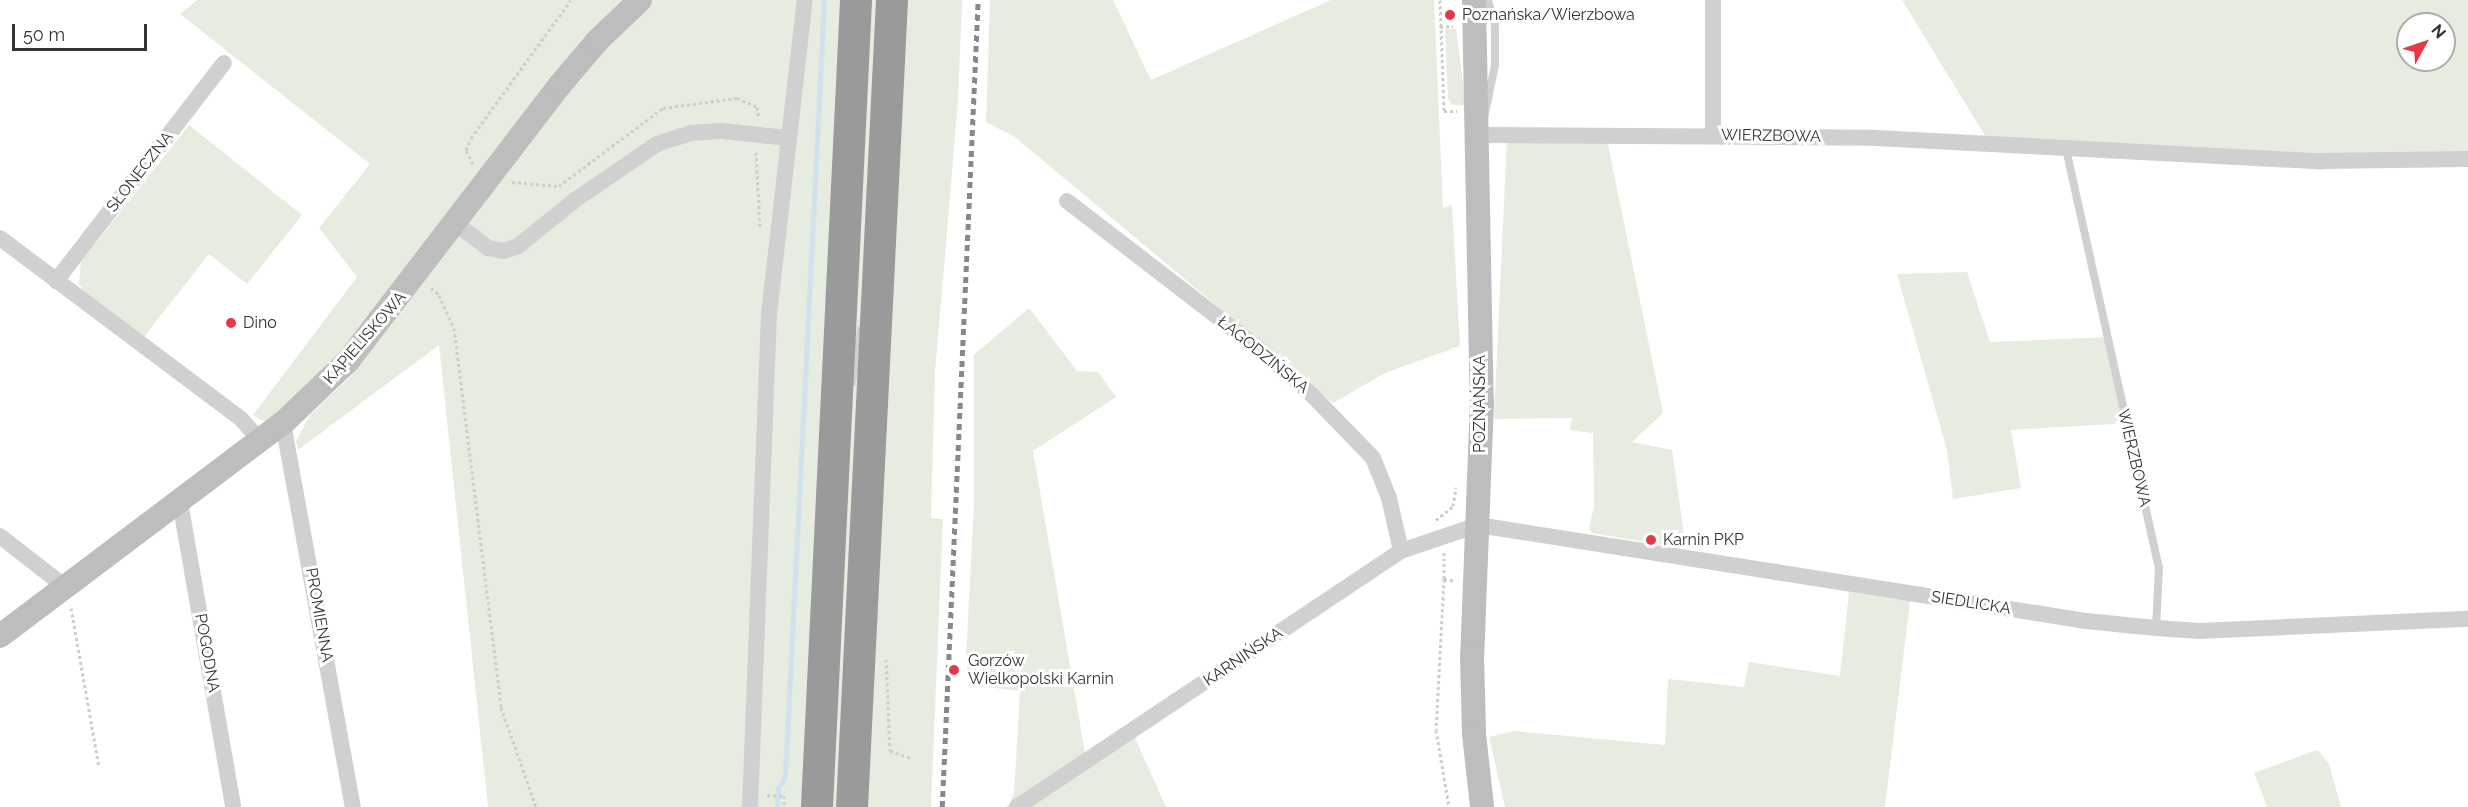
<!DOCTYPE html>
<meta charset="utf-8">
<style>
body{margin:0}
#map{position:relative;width:2468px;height:807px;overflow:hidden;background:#fff;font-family:Raleway,sans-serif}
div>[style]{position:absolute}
.green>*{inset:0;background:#e6ecdf}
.stream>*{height:5px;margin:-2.5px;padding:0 2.5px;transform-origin:2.5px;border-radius:2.5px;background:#cfe2ee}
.path>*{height:3px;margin-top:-1.5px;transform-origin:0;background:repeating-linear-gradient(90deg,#cdcdcd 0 3px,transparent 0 6px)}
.lane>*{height:8px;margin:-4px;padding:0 4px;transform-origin:4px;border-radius:4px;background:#d0d0d0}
.street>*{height:16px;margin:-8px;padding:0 8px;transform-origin:8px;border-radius:8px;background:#d0d0d0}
.secondary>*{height:24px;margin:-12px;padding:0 12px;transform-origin:12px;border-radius:12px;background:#bdbdbd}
.highway>*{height:32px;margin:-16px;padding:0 16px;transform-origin:16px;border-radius:16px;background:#9a9a9a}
.rail>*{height:4.5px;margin-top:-2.25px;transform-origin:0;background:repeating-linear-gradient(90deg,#888 0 6px,transparent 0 10.5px)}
.dots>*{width:16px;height:16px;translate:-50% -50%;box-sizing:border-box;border:3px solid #fff;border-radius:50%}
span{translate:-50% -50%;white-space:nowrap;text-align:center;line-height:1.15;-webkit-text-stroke:6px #fff;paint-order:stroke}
.poi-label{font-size:16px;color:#333}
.left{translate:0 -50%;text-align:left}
.street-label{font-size:16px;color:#333}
.north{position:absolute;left:2396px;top:12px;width:60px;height:60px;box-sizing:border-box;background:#fff;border:2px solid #adadad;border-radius:50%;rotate:50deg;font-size:16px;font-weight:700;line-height:24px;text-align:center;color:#333}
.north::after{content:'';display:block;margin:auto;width:21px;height:27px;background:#e63946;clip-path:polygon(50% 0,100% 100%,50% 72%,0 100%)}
.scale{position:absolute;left:12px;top:24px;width:135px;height:27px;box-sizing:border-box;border:3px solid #333;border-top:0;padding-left:8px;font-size:18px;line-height:21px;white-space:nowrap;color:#333;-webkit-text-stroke:4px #fff;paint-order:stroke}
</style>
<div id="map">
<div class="green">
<i style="clip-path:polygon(197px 0,962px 0,958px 102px,935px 372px,931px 518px,943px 519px,931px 807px,488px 807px,439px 345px,298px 450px,296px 441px,310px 415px,348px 379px,400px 309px,275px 420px,263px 421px,253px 415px,357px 277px,319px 228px,370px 164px,180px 14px)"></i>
<i style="clip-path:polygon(990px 0,1113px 0,1151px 80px,1331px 0,1434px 0,1443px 208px,1452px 205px,1460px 346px,1385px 373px,1333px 403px,1015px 137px,986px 122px)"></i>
<i style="clip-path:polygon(evenodd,1902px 0,2468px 0,2468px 161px,1989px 142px,1902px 0,2408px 24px,2444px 24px,2444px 60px,2408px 60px,2408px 24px)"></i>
<i style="clip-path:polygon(1445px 29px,1456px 29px,1466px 106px,1453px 105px,1448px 99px)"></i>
<i style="clip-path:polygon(189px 125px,302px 215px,247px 284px,209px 254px,143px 338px,87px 296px,79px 284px,81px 262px)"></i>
<i style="clip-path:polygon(1605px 130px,1663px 413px,1632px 442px,1672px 450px,1686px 549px,1592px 533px,1589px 528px,1594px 507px,1593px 433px,1570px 430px,1572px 418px,1494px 419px,1507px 138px)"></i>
<i style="clip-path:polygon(1967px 272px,1990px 342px,2109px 337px,2129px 423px,2011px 430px,2021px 488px,1953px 499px,1947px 450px,1897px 274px)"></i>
<i style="clip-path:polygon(1029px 308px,1077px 371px,1098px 372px,1116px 397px,1033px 451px,1085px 753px,1131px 729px,1166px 807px,1007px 807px,1014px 794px,1020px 691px,969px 685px,966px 659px,974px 504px,974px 355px)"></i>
<i style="clip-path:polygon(1849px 592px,1910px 601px,1885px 807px,1505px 807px,1489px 737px,1514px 731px,1665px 745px,1668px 679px,1744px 687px,1749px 662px,1840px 676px)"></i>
<i style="clip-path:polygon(2317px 750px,2329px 764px,2341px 807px,2267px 807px,2254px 773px)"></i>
</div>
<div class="stream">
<i style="left:777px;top:807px;width:19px;rotate:-87deg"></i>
<i style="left:778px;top:788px;width:13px;rotate:-58deg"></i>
<i style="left:785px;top:777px;width:778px;rotate:-87.13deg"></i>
</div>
<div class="path">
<i style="left:1440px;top:0;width:111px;rotate:87.9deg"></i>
<i style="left:1444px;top:111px;width:13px"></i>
<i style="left:1440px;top:27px;width:13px;rotate:-4deg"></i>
<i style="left:756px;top:152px;width:75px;rotate:86.9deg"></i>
<i style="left:473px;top:164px;width:16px;rotate:-117deg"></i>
<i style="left:466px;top:150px;width:13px;rotate:-67deg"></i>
<i style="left:471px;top:138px;width:170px;rotate:-54.1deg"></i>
<i style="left:512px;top:182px;width:47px;rotate:4.9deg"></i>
<i style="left:559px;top:186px;width:130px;rotate:-36.9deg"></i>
<i style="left:663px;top:108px;width:75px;rotate:-7.7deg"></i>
<i style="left:737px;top:98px;width:22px;rotate:24deg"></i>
<i style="left:757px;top:107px;width:12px;rotate:81deg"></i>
<i style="left:431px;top:288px;width:11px;rotate:41deg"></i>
<i style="left:439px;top:295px;width:36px;rotate:66deg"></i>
<i style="left:454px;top:328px;width:382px;rotate:82.9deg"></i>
<i style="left:501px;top:707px;width:106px;rotate:70.7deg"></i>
<i style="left:1436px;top:520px;width:22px;rotate:-39deg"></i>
<i style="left:1453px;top:506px;width:19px;rotate:-81deg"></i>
<i style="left:1444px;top:552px;width:27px;rotate:90deg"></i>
<i style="left:1444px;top:579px;width:12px;rotate:9deg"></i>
<i style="left:1444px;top:579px;width:151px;rotate:93deg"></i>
<i style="left:1436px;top:730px;width:78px;rotate:80.4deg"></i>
<i style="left:71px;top:608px;width:160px;rotate:80deg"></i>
<i style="left:886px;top:659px;width:92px;rotate:87.5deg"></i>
<i style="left:890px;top:751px;width:23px;rotate:18deg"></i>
<i style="left:767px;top:795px;width:17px;rotate:3deg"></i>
<i style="left:784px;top:796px;width:11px;rotate:90deg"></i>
</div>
<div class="lane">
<i style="left:1484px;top:118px;width:54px;rotate:-78.3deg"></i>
<i style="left:1495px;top:65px;width:40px;rotate:-90deg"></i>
<i style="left:1495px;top:25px;width:26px;rotate:-106deg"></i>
<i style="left:2066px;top:149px;width:428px;rotate:77.5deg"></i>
<i style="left:2159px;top:567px;width:61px;rotate:92.8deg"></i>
<i style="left:852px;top:382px;width:53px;rotate:-80.2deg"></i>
</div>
<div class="street">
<i style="left:1476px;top:135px;width:399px;rotate:0.4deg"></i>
<i style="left:1875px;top:138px;width:447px;rotate:3deg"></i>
<i style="left:2321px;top:161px;width:147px;rotate:-0.8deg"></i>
<i style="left:1713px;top:135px;width:135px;rotate:-90deg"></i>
<i style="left:1067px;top:201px;width:241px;rotate:37.6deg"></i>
<i style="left:1258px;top:348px;width:70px;rotate:41deg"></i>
<i style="left:1311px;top:394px;width:89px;rotate:45.9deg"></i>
<i style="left:1373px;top:458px;width:43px;rotate:68.2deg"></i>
<i style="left:1389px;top:498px;width:54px;rotate:77.2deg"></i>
<i style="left:455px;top:223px;width:41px;rotate:37.1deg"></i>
<i style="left:488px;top:248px;width:15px;rotate:11deg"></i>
<i style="left:503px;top:251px;width:16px;rotate:-18deg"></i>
<i style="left:518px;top:246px;width:73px;rotate:-38.9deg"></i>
<i style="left:575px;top:200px;width:99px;rotate:-34.3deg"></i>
<i style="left:657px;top:144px;width:36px;rotate:-18deg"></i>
<i style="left:691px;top:133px;width:31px;rotate:-4deg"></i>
<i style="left:722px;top:131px;width:67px;rotate:6deg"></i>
<i style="left:0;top:238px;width:301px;rotate:36.9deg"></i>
<i style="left:241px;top:419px;width:28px;rotate:48deg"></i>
<i style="left:56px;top:281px;width:275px;rotate:-52.4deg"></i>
<i style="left:283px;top:423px;width:390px;rotate:79.7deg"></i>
<i style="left:180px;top:502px;width:308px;rotate:80.1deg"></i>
<i style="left:0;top:536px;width:81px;rotate:38deg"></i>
<i style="left:750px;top:807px;width:493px;rotate:-87.8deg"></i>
<i style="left:769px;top:314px;width:316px;rotate:-83.5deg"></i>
<i style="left:1017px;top:807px;width:462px;rotate:-33.7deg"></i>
<i style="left:1401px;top:551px;width:81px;rotate:-18.7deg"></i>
<i style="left:1478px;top:525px;width:616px;rotate:8.97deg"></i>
<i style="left:2086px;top:621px;width:70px;rotate:5.7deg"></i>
<i style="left:2156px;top:628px;width:44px;rotate:3.9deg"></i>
<i style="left:2200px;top:631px;width:268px;rotate:-2.6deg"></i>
</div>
<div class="secondary">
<i style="left:1474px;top:0;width:401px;rotate:88.9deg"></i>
<i style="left:1482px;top:401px;width:255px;rotate:92.2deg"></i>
<i style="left:1472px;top:656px;width:78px;rotate:88.5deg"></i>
<i style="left:1474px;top:734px;width:73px;rotate:83.7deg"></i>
<i style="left:0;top:636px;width:354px;rotate:-37deg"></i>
<i style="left:283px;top:423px;width:90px;rotate:-43.6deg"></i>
<i style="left:348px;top:361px;width:347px;rotate:-52.5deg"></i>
<i style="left:559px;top:86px;width:60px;rotate:-49.7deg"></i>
<i style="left:598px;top:40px;width:58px;rotate:-43.6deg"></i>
</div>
<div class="highway">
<i style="left:817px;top:807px;width:808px;rotate:-87.23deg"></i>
<i style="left:852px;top:807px;width:808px;rotate:-87.16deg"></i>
</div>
<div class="rail">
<i style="left:942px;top:807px;width:808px;rotate:-87.45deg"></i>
</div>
<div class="dots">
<i style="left:1450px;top:15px;background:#e63946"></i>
<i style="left:231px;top:323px;background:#e63946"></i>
<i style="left:1651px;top:540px;background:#e63946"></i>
<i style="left:954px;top:670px;background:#e63946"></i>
</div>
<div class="poi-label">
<span class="left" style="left:1462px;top:15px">Poznańska/Wierzbowa</span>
<span class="left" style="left:243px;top:323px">Dino</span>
<span class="left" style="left:1663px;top:540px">Karnin PKP</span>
<span class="left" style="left:968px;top:670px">Gorzów<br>Wielkopolski Karnin</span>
</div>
<div class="street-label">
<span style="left:1771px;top:136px;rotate:1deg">WIERZBOWA</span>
<span style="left:140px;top:172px;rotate:-52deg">SŁONECZNA</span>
<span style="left:365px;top:338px;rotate:-49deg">KĄPIELISKOWA</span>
<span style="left:1263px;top:355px;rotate:39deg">ŁAGODZIŃSKA</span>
<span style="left:1480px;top:404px;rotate:-90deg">POZNAŃSKA</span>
<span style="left:2134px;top:458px;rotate:77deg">WIERZBOWA</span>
<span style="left:1971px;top:603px;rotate:9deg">SIEDLICKA</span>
<span style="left:319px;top:615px;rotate:80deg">PROMIENNA</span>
<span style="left:207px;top:653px;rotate:80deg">POGODNA</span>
<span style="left:1243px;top:657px;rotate:-34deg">KARNIŃSKA</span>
</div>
<div class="north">N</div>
<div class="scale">50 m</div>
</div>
